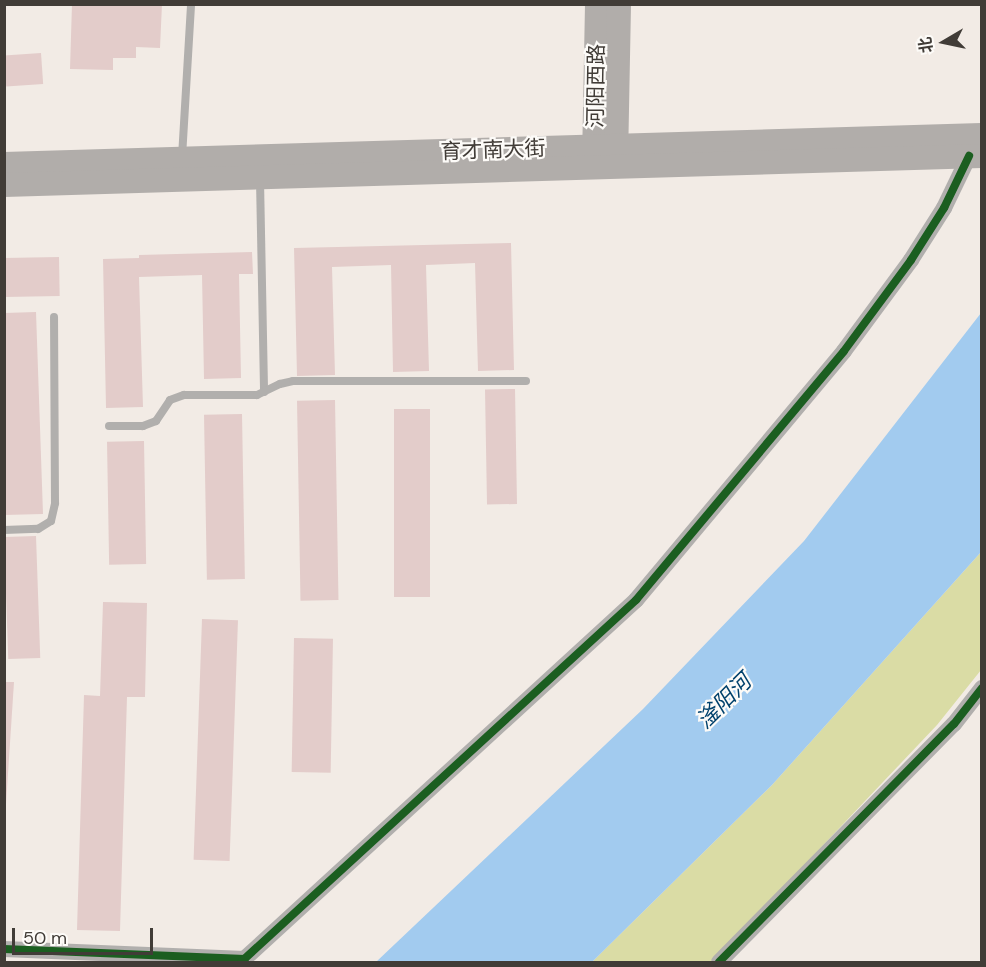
<!DOCTYPE html>
<meta charset="utf-8">
<style>
body{margin:0}
#map{position:relative;width:986px;height:967px;overflow:hidden;background:#f2ebe5;font-family:"DM Sans","Noto Sans SC",sans-serif}
div>[style]{position:absolute}
.green>*{inset:0;background:#dadca5}
.water>*{inset:0;background:#a2cbef}
.building>*{inset:0;background:#e3ccca;transform-origin:0 0}
.lane>*{height:8px;margin:-4px;padding:0 4px;transform-origin:4px;border-radius:4px;background:#b1afad}
.street>*{height:16px;margin:-8px;padding:0 8px;transform-origin:8px;border-radius:8px;background:#b1afad}
.secondary>*{height:24px;margin:-12px;padding:0 12px;transform-origin:12px;border-radius:12px;background:#b1adaa}
.cycleway>*{height:8px;margin:-4px;padding:0 4px;transform-origin:4px;border-radius:4px;background:#1b5e20}
span{translate:-50% -50%;white-space:nowrap;text-align:center;line-height:1.15;-webkit-text-stroke:4.5px #fdfbf8;paint-order:stroke}
.street-label{font-size:21px;color:#413c37}
.water-label{font-size:22px;color:#00416c;font-style:italic}
.frame{position:absolute;inset:0;border:6px solid #413c37;pointer-events:none}
.north{position:absolute;left:914px;top:12px;width:60px;height:60px;-webkit-text-stroke:4px #fdfbf8;paint-order:stroke;rotate:261deg;font-size:16px;font-weight:700;line-height:24px;text-align:center;color:#413c37}
.north::after{content:'';display:block;margin:auto;width:21px;height:27px;background:#413c37;clip-path:polygon(50% 0,100% 100%,50% 72%,0 100%)}
.scale{position:absolute;left:12px;top:928px;width:141px;height:27px;box-sizing:border-box;border:3px solid #413c37;border-top:0;padding-left:8px;font-size:18px;line-height:21px;white-space:nowrap;color:#413c37;-webkit-text-stroke:4px #fdfbf8;paint-order:stroke}
</style>
<div id="map">
<div class="green">
<i style="clip-path:polygon(981px 552px,981px 670px,937px 725px,757px 915px,710px 962px,592px 962px,772px 785px)"></i>
</div>
<div class="water">
<i style="clip-path:polygon(981px 313px,981px 552px,772px 785px,592px 962px,376px 962px,643px 709px,804px 541px)"></i>
</div>
<div class="building">
<i style="clip-path:polygon(72px 4px,162px 4px,160px 48px,136px 47px,136px 58px,113px 58px,113px 70px,70px 69px)"></i>
<i style="left:41px;top:53px;width:31px;height:37px;rotate:86deg"></i>
<i style="clip-path:polygon(511px 243px,514px 370px,478px 371px,475px 263px,426px 265px,429px 371px,393px 372px,391px 265px,332px 267px,335px 375px,297px 376px,294px 248px)"></i>
<i style="clip-path:polygon(252px 252px,253px 274px,239px 274px,241px 378px,204px 379px,202px 275px,139px 277px,143px 407px,106px 408px,103px 259px,139px 258px,139px 255px)"></i>
<i style="left:59px;top:257px;width:39px;height:55px;rotate:89deg"></i>
<i style="clip-path:polygon(36px 312px,43px 514px,4px 515px,4px 313px)"></i>
<i style="left:515px;top:389px;width:115px;height:30px;rotate:89deg"></i>
<i style="left:335px;top:400px;width:200px;height:38px;rotate:89deg"></i>
<i style="left:394px;top:409px;width:36px;height:188px"></i>
<i style="left:242px;top:414px;width:165px;height:38px;rotate:89deg"></i>
<i style="left:144px;top:441px;width:123px;height:37px;rotate:89deg"></i>
<i style="left:36px;top:536px;width:122px;height:32px;rotate:88deg"></i>
<i style="clip-path:polygon(103px 602px,147px 603px,145px 697px,127px 697px,120px 931px,77px 930px,84px 695px,100px 696px)"></i>
<i style="left:202px;top:619px;width:36px;height:241px;rotate:2deg"></i>
<i style="left:294px;top:638px;width:39px;height:134px;rotate:1deg"></i>
<i style="clip-path:polygon(4px 682px,14px 682px,6px 804px,4px 804px)"></i>
</div>
<div class="lane">
<i style="left:182px;top:157px;width:153px;rotate:-86.6deg"></i>
<i style="left:260px;top:180px;width:212px;rotate:88.9deg"></i>
<i style="left:109px;top:426px;width:34px"></i>
<i style="left:143px;top:426px;width:14px;rotate:-21deg"></i>
<i style="left:156px;top:421px;width:25px;rotate:-56deg"></i>
<i style="left:170px;top:400px;width:15px;rotate:-20deg"></i>
<i style="left:184px;top:395px;width:73px"></i>
<i style="left:257px;top:395px;width:25px;rotate:-26deg"></i>
<i style="left:280px;top:384px;width:13px;rotate:-13deg"></i>
<i style="left:293px;top:381px;width:233px"></i>
<i style="left:4px;top:530px;width:34px;rotate:-2deg"></i>
<i style="left:38px;top:529px;width:15px;rotate:-32deg"></i>
<i style="left:51px;top:521px;width:18px;rotate:-77deg"></i>
<i style="left:55px;top:503px;width:186px;rotate:-90.3deg"></i>
</div>
<div class="street">
<i style="left:4px;top:949px;width:241px;rotate:2.4deg"></i>
<i style="left:241px;top:962px;width:536px;rotate:-42.5deg"></i>
<i style="left:636px;top:600px;width:324px;rotate:-50.1deg"></i>
<i style="left:844px;top:351px;width:113px;rotate:-53.6deg"></i>
<i style="left:911px;top:260px;width:62px;rotate:-57.6deg"></i>
<i style="left:944px;top:208px;width:58px;rotate:-64.3deg"></i>
<i style="left:719px;top:962px;width:334px;rotate:-45.4deg"></i>
<i style="left:954px;top:724px;width:46px;rotate:-52.1deg"></i>
</div>
<div class="secondary">
<i style="left:594px;top:161px;width:157px;rotate:-88.9deg"></i>
<i style="left:616px;top:161px;width:157px;rotate:-88.9deg"></i>
<i style="left:4px;top:164px;width:978px;rotate:-1.7deg"></i>
<i style="left:4px;top:185px;width:978px;rotate:-1.7deg"></i>
</div>
<div class="cycleway">
<i style="left:4px;top:949px;width:241px;rotate:2.4deg"></i>
<i style="left:241px;top:962px;width:536px;rotate:-42.5deg"></i>
<i style="left:636px;top:600px;width:324px;rotate:-50.1deg"></i>
<i style="left:844px;top:351px;width:113px;rotate:-53.6deg"></i>
<i style="left:911px;top:260px;width:62px;rotate:-57.6deg"></i>
<i style="left:944px;top:208px;width:58px;rotate:-64.3deg"></i>
<i style="left:719px;top:962px;width:334px;rotate:-45.4deg"></i>
<i style="left:954px;top:724px;width:46px;rotate:-52.1deg"></i>
</div>
<div class="street-label">
<span style="left:596px;top:86px;rotate:-89deg">河阳西路</span>
<span style="left:493px;top:150px;rotate:-2deg">育才南大街</span>
</div>
<div class="water-label">
<span style="left:724px;top:701px;rotate:-45deg">滏阳河</span>
</div>
<div class="frame"></div>
<div class="north">北</div>
<div class="scale">50 m</div>
</div>
